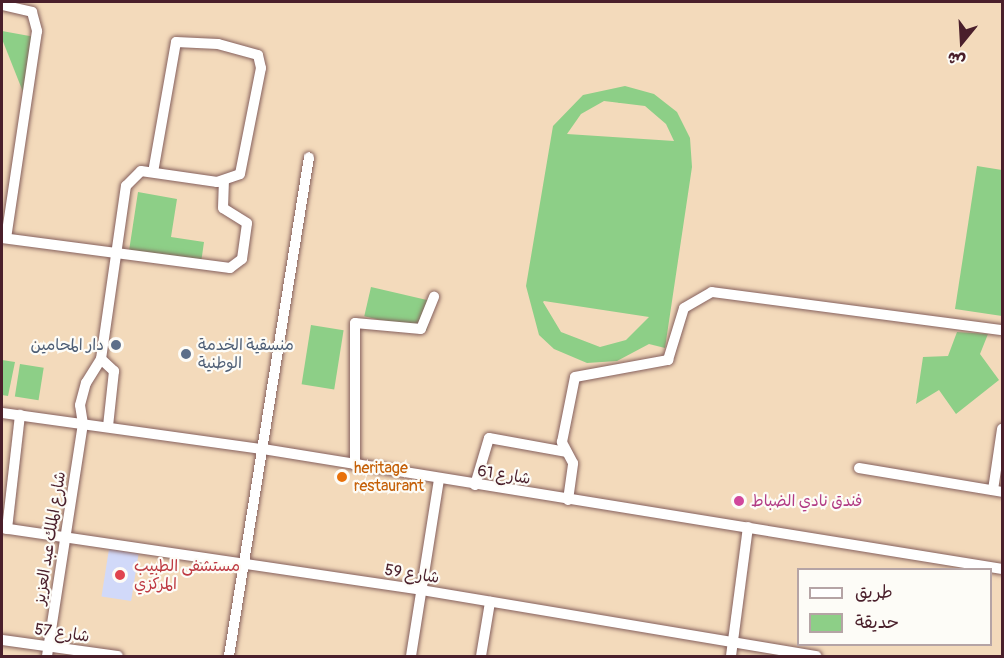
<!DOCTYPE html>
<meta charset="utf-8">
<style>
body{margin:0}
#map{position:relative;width:1004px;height:658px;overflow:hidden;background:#f3dabb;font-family:Pangolin,"Playpen Sans Arabic",sans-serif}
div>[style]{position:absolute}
.built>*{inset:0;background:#d1d9f9;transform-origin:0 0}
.green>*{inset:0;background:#8dcf87;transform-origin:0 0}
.roads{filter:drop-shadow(0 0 2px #85605d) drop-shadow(0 0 2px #85605d)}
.minor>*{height:10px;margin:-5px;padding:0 5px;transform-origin:5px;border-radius:5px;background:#fff}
.dots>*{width:16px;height:16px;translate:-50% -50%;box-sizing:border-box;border:3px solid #fdfcf7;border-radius:50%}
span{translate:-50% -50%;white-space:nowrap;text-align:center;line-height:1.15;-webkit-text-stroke:4.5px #fdfcf7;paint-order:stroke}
.service-label{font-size:16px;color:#4e5e75}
.right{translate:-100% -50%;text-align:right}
.left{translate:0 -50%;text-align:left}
.food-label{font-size:16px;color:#c56008}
.street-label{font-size:16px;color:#4a1f2b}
.hotel-label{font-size:16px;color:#b23c85}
.health-label{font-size:16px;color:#be3a42}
.frame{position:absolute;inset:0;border:3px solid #4a1f2b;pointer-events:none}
.legend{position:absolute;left:797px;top:568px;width:195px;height:78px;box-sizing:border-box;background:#fdfcf7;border:2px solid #b5a4a5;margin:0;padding:8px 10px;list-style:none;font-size:18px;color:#4a1f2b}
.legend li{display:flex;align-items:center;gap:12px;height:30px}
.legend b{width:30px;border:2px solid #b5a4a5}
.north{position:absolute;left:932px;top:12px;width:60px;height:60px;-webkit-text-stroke:4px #fdfcf7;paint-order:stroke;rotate:198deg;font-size:16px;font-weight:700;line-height:24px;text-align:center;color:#4a1f2b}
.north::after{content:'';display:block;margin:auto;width:21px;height:27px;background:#4a1f2b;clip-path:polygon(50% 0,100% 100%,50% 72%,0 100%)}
</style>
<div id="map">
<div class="built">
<i style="left:109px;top:549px;width:30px;height:48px;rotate:9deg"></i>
</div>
<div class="green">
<i style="clip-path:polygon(2px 31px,35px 37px,25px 97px,2px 39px)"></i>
<i style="clip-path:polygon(evenodd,625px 86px,654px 94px,677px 112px,690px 138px,692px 167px,665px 348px,649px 344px,617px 361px,587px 363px,554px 349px,539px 335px,526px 286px,553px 126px,583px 95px,625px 86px,604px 101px,645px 106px,666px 124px,674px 141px,567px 134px,581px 114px,604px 101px,625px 86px,543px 302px,544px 301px,649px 317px,626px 340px,600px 347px,561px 332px,543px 302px)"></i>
<i style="clip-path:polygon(977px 166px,1002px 170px,1002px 316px,955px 309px)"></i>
<i style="clip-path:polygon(138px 192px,177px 199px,171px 237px,204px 242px,201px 263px,129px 251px)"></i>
<i style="left:371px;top:287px;width:64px;height:30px;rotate:13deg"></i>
<i style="left:311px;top:325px;width:33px;height:60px;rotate:9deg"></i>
<i style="clip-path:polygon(957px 332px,988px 334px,980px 354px,999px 380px,956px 414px,939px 390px,916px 404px,923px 357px,948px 356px)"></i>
<i style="clip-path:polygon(2px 360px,15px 362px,8px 396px,2px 395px)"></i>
<i style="left:20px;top:364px;width:24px;height:33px;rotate:9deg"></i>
</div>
<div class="roads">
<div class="minor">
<i style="left:2px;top:5px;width:31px;rotate:13deg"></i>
<i style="left:32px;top:12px;width:20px;rotate:75deg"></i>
<i style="left:37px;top:31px;width:209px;rotate:98.5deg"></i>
<i style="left:2px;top:238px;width:230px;rotate:7.5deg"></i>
<i style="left:230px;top:268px;width:15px;rotate:-37deg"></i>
<i style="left:242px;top:259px;width:36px;rotate:-82deg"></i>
<i style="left:247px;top:223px;width:28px;rotate:-148deg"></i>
<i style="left:223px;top:208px;width:26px;rotate:-88deg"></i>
<i style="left:101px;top:359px;width:18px;rotate:43deg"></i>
<i style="left:114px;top:371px;width:55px;rotate:96.2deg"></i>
<i style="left:2px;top:413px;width:263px;rotate:7.9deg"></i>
<i style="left:263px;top:449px;width:749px;rotate:9.22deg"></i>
<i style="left:355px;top:465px;width:142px;rotate:-90deg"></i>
<i style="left:355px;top:323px;width:66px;rotate:5.2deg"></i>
<i style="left:421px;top:329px;width:35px;rotate:-68deg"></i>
<i style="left:859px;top:468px;width:145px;rotate:9.5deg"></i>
<i style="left:475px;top:485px;width:49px;rotate:-73.4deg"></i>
<i style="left:489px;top:438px;width:78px;rotate:10.3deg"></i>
<i style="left:993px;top:490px;width:62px;rotate:-81.6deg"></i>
<i style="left:568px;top:500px;width:37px;rotate:-82deg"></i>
<i style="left:573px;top:463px;width:24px;rotate:-118deg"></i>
<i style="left:562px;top:442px;width:66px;rotate:-78.7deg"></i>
<i style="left:575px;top:377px;width:95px;rotate:-10.4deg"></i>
<i style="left:668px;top:360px;width:54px;rotate:-72.9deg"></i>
<i style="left:684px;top:308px;width:32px;rotate:-30deg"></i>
<i style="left:712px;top:292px;width:292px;rotate:7.5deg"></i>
<i style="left:2px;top:528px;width:424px;rotate:8.4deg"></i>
<i style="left:421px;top:590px;width:401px;rotate:9.5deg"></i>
<i style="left:7px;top:529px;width:115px;rotate:-83.5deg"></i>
<i style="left:2px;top:640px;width:117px;rotate:7.9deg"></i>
<i style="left:47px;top:656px;width:235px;rotate:-81.2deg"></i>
<i style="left:83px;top:424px;width:19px;rotate:-99deg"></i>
<i style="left:80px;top:405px;width:23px;rotate:-75deg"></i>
<i style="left:86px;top:383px;width:28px;rotate:-58deg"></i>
<i style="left:101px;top:359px;width:175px;rotate:-81.8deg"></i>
<i style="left:126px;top:186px;width:21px;rotate:-45deg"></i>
<i style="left:141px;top:171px;width:77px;rotate:8.2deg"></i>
<i style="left:217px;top:182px;width:24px;rotate:-19deg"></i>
<i style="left:240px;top:174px;width:108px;rotate:-78.8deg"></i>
<i style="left:261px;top:68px;width:13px;rotate:-103deg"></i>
<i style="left:258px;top:55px;width:41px;rotate:-164.6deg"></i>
<i style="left:218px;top:44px;width:42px;rotate:-177.3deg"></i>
<i style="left:176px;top:42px;width:132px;rotate:100deg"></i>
<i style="left:229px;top:656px;width:505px;rotate:-80.89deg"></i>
<i style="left:411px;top:656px;width:178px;rotate:-81deg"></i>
<i style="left:481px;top:656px;width:55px;rotate:-80.5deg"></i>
<i style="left:731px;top:656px;width:130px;rotate:-82.5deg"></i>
</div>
</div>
<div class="dots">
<i style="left:116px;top:345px;background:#5c6f8a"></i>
<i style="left:186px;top:354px;background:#5c6f8a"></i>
<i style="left:342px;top:477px;background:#e8710a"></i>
<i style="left:739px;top:501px;background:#d1479c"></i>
<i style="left:120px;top:575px;background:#e0444e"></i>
</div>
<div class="service-label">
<span class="right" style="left:104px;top:345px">دار المحامين</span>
<span class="left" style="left:198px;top:354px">منسقية الخدمة<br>الوطنية</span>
</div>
<div class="food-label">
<span class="left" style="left:354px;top:477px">heritage<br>restaurant</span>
</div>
<div class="street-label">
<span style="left:504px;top:475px;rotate:9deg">شارع 61</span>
<span style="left:50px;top:538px;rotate:-81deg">شارع الملك عبد العزيز</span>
<span style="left:412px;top:574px;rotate:9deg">شارع 59</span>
<span style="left:62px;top:633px;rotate:8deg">شارع 57</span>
</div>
<div class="hotel-label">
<span class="left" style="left:751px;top:501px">فندق نادي الضباط</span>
</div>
<div class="health-label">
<span class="left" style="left:134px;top:575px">مستشفى الطبيب<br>المركزي</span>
</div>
<div class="frame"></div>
<ul class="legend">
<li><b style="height:8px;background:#fff"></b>طريق</li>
<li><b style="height:16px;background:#8dcf87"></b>حديقة</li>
</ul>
<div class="north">ش</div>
</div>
